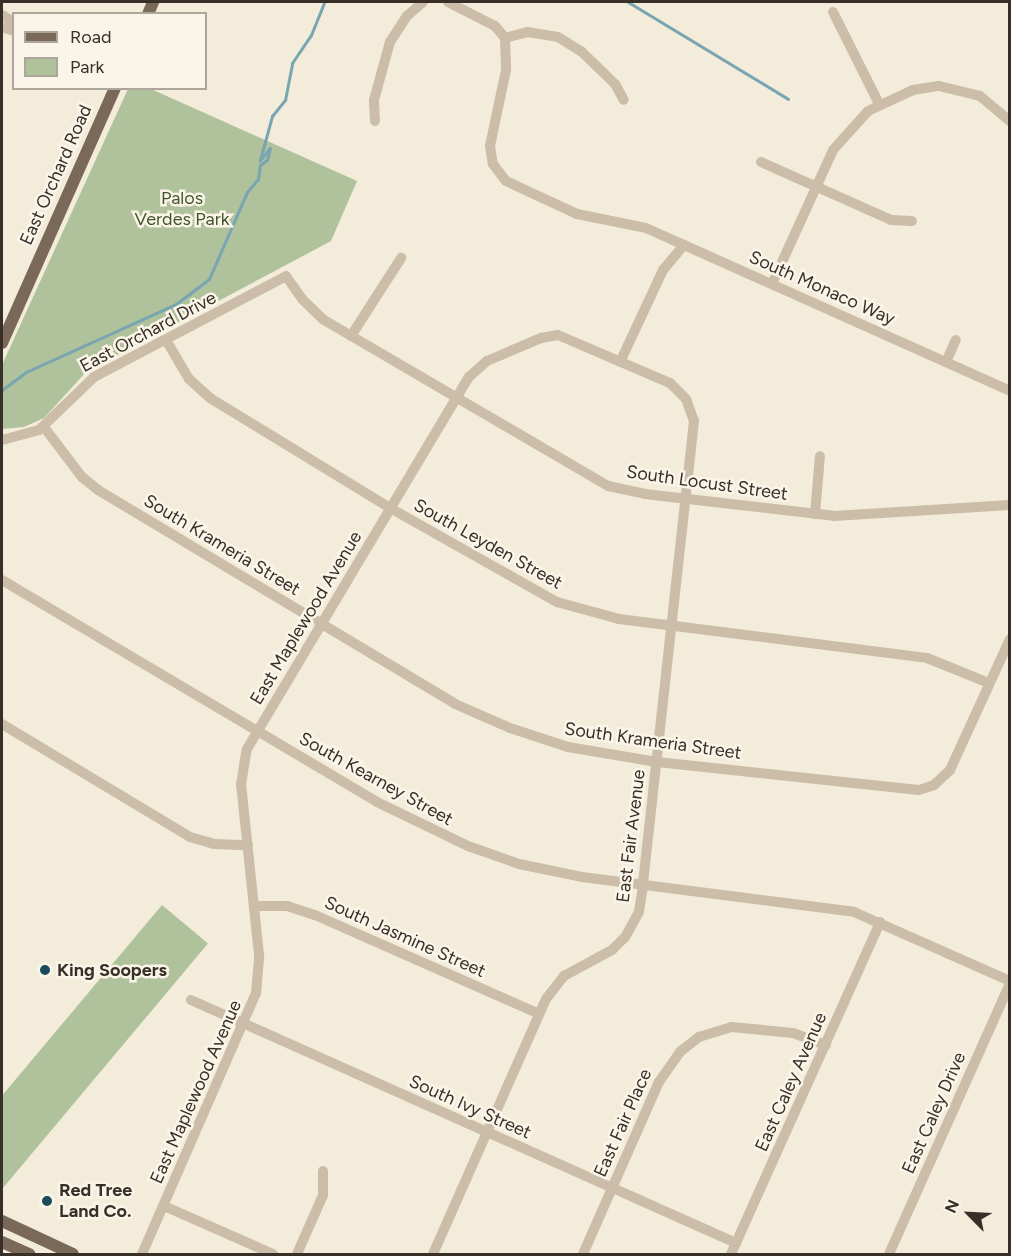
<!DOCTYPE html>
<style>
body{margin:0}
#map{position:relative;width:1011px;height:1256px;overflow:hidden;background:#f3ecdb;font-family:Figtree,sans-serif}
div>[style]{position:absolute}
.green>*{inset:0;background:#afc29b;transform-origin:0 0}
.stream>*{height:3px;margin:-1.5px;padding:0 1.5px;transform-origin:1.5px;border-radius:1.5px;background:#79a5b1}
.minor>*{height:10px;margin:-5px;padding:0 5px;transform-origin:5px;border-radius:5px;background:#cbbda7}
.major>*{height:12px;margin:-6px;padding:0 6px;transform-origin:6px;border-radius:6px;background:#7a6958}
.dots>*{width:16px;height:16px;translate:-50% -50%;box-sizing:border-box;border:3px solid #faf5e8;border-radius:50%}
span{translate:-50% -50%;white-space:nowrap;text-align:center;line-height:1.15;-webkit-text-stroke:5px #faf5e8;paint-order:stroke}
.street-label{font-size:18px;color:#372f28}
.park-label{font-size:18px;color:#3f562b}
.poi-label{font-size:18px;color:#372f28;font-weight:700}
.left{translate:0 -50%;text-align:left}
.frame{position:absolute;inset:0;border:3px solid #372f28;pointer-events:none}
.legend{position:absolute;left:12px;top:12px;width:195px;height:78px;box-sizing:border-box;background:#faf5e8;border:2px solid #aca69b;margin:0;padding:8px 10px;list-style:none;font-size:18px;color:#372f28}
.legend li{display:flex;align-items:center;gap:12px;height:30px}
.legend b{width:30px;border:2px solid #aca69b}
.north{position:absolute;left:939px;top:1184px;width:60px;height:60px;-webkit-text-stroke:4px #faf5e8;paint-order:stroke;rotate:294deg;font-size:16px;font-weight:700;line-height:24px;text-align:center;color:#372f28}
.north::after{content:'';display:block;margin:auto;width:21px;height:27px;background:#372f28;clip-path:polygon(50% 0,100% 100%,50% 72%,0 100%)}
</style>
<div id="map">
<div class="green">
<i style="clip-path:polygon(128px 89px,151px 89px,357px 181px,331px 241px,87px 371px,44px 418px,24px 427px,2px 429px,2px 365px)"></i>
<i style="left:162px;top:905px;width:60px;height:339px;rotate:40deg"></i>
</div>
<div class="stream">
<i style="left:628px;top:2px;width:187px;rotate:31.2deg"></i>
<i style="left:2px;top:390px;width:30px;rotate:-37deg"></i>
<i style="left:26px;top:372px;width:165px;rotate:-24.4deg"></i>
<i style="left:176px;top:304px;width:41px;rotate:-37.1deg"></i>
<i style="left:209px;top:279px;width:95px;rotate:-66.4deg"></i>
<i style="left:247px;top:192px;width:17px;rotate:-50deg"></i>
<i style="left:258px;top:179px;width:14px;rotate:-82deg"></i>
<i style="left:260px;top:165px;width:9px;rotate:-36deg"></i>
<i style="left:267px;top:160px;width:12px;rotate:-76deg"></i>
<i style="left:270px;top:148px;width:16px;rotate:130deg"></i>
<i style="left:260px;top:160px;width:46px;rotate:-74.7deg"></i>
<i style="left:272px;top:116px;width:21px;rotate:-51deg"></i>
<i style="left:285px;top:100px;width:38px;rotate:-79deg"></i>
<i style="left:292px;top:63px;width:34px;rotate:-56deg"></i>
<i style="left:311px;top:35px;width:35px;rotate:-68deg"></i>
</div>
<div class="minor">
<i style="left:448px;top:2px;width:53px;rotate:27.1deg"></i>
<i style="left:495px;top:26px;width:16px;rotate:50deg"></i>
<i style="left:505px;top:38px;width:32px;rotate:88deg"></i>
<i style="left:506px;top:70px;width:78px;rotate:101.9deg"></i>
<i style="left:490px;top:146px;width:18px;rotate:81deg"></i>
<i style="left:493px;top:164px;width:21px;rotate:53deg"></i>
<i style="left:506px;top:181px;width:78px;rotate:24.9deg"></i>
<i style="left:577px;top:214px;width:70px;rotate:11.5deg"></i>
<i style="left:646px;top:228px;width:399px;rotate:24.1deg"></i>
<i style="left:833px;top:12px;width:103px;rotate:63.4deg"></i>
<i style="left:2px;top:15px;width:14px;rotate:30deg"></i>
<i style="left:2px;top:27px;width:13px;rotate:18deg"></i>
<i style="left:505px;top:38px;width:23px;rotate:-15deg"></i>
<i style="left:527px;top:32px;width:31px;rotate:9deg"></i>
<i style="left:558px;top:37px;width:28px;rotate:32deg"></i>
<i style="left:582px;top:52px;width:46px;rotate:44.1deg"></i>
<i style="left:615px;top:84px;width:18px;rotate:61deg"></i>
<i style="left:375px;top:121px;width:21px;rotate:-93deg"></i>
<i style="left:374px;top:100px;width:60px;rotate:-74.6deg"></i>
<i style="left:390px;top:42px;width:31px;rotate:-57deg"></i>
<i style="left:407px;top:16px;width:21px;rotate:-41deg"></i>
<i style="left:761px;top:162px;width:142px;rotate:24deg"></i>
<i style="left:891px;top:220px;width:21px;rotate:3deg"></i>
<i style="left:772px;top:284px;width:147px;rotate:-65.5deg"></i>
<i style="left:833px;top:150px;width:52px;rotate:-48.1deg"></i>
<i style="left:868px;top:111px;width:50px;rotate:-25deg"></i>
<i style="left:913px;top:90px;width:26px;rotate:-9deg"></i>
<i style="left:939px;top:86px;width:42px;rotate:13.7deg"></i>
<i style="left:980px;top:96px;width:39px;rotate:40deg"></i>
<i style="left:351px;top:336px;width:93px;rotate:-57.3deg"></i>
<i style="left:166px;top:340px;width:45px;rotate:59.5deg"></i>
<i style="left:189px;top:379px;width:28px;rotate:42deg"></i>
<i style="left:210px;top:398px;width:211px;rotate:31.4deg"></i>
<i style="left:390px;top:508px;width:192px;rotate:29.4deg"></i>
<i style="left:557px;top:602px;width:64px;rotate:15.3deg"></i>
<i style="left:619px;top:619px;width:310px;rotate:7.2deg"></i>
<i style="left:927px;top:658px;width:67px;rotate:22deg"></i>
<i style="left:621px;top:360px;width:99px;rotate:-65deg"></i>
<i style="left:663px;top:270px;width:33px;rotate:-50deg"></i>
<i style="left:946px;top:362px;width:24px;rotate:-66deg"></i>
<i style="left:44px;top:427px;width:63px;rotate:52.8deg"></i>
<i style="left:82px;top:477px;width:21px;rotate:39deg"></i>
<i style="left:98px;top:490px;width:416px;rotate:30.9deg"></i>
<i style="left:455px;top:704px;width:60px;rotate:23.6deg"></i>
<i style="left:510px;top:728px;width:61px;rotate:18.1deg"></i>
<i style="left:568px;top:747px;width:90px;rotate:9.6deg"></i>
<i style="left:657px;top:762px;width:263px;rotate:6.1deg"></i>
<i style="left:919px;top:790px;width:16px;rotate:-18deg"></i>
<i style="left:934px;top:785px;width:22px;rotate:-43deg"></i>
<i style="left:950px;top:770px;width:144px;rotate:-65.4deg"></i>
<i style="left:2px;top:440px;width:38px;rotate:-15deg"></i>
<i style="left:39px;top:430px;width:76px;rotate:-43.9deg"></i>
<i style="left:94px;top:377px;width:217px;rotate:-27.7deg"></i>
<i style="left:286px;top:276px;width:28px;rotate:55deg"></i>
<i style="left:302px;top:299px;width:30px;rotate:44deg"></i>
<i style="left:324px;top:320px;width:329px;rotate:30.3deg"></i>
<i style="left:608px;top:486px;width:38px;rotate:12deg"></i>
<i style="left:645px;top:494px;width:190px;rotate:6.6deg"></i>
<i style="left:834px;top:516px;width:176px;rotate:-3.6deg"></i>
<i style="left:815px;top:514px;width:58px;rotate:-85.1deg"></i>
<i style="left:2px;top:580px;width:436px;rotate:30.6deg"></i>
<i style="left:377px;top:802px;width:101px;rotate:25.8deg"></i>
<i style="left:468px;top:846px;width:54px;rotate:19.4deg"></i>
<i style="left:519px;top:864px;width:64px;rotate:11.7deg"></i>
<i style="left:582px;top:877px;width:274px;rotate:7.3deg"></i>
<i style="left:854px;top:912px;width:171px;rotate:23.9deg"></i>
<i style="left:2px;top:724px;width:219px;rotate:31deg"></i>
<i style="left:190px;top:837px;width:25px;rotate:16deg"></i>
<i style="left:214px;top:844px;width:34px;rotate:2deg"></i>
<i style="left:254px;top:906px;width:33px"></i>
<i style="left:287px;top:906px;width:29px;rotate:18deg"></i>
<i style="left:315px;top:915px;width:245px;rotate:23.8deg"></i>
<i style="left:191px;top:1000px;width:597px;rotate:24.03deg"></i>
<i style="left:164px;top:1206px;width:119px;rotate:23.8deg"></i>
<i style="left:142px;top:1254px;width:285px;rotate:-66.4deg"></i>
<i style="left:256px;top:993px;width:38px;rotate:-85deg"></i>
<i style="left:259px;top:955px;width:171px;rotate:-96deg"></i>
<i style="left:241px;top:785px;width:36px;rotate:-81deg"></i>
<i style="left:247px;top:749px;width:433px;rotate:-59.2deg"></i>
<i style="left:469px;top:377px;width:24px;rotate:-42deg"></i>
<i style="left:487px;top:361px;width:59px;rotate:-23.1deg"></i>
<i style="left:541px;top:338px;width:17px;rotate:-10deg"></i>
<i style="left:558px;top:335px;width:122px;rotate:23.2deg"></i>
<i style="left:670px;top:383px;width:23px;rotate:45deg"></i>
<i style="left:686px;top:399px;width:23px;rotate:70deg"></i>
<i style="left:694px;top:421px;width:468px;rotate:96.3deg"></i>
<i style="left:643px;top:886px;width:26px;rotate:99deg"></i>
<i style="left:639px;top:912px;width:29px;rotate:119deg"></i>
<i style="left:625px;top:937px;width:18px;rotate:135deg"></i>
<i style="left:612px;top:950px;width:55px;rotate:151.6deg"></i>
<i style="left:564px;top:976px;width:29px;rotate:128deg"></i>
<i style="left:546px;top:999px;width:279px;rotate:113.9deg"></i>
<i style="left:297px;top:1254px;width:64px;rotate:-66.2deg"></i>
<i style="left:323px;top:1195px;width:24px;rotate:-90deg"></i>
<i style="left:583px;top:1254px;width:188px;rotate:-66.2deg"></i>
<i style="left:659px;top:1082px;width:38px;rotate:-55deg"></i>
<i style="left:681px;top:1051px;width:23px;rotate:-38deg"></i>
<i style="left:699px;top:1037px;width:34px;rotate:-17deg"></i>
<i style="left:732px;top:1027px;width:61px;rotate:5.6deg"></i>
<i style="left:793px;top:1033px;width:35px;rotate:20deg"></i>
<i style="left:731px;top:1254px;width:364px;rotate:-65.8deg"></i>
<i style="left:889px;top:1254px;width:296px;rotate:-65.9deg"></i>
</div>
<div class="major">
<i style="left:148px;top:14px;width:13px;rotate:-67deg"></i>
<i style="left:2px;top:343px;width:279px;rotate:-66.1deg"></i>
<i style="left:2px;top:1221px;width:78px;rotate:24.9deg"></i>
<i style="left:2px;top:1242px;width:30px;rotate:24deg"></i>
</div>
<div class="dots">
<i style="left:45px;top:970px;background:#1c4c5a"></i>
<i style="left:47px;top:1201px;background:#1c4c5a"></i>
</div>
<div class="street-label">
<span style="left:56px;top:175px;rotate:-66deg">East Orchard Road</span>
<span style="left:822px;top:288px;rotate:24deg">South Monaco Way</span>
<span style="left:148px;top:332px;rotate:-28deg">East Orchard Drive</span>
<span style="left:707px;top:483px;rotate:8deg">South Locust Street</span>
<span style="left:488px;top:544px;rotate:29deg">South Leyden Street</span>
<span style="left:222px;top:545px;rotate:31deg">South Krameria Street</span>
<span style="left:306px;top:618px;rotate:-59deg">East Maplewood Avenue</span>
<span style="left:653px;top:741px;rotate:8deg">South Krameria Street</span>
<span style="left:376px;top:779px;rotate:29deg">South Kearney Street</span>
<span style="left:631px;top:836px;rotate:-83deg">East Fair Avenue</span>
<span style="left:405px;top:937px;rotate:24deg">South Jasmine Street</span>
<span style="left:791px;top:1082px;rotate:-66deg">East Caley Avenue</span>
<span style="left:196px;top:1092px;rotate:-66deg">East Maplewood Avenue</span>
<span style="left:470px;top:1107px;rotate:24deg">South Ivy Street</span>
<span style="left:934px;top:1113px;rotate:-66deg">East Caley Drive</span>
<span style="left:623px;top:1123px;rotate:-66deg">East Fair Place</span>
</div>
<div class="park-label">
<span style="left:182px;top:209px">Palos<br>Verdes Park</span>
</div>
<div class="poi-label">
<span class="left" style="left:57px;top:970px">King Soopers</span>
<span class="left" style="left:59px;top:1201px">Red Tree<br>Land Co.</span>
</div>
<div class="frame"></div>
<ul class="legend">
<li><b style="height:8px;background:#7a6958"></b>Road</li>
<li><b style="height:16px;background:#afc29b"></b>Park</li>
</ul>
<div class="north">N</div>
</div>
